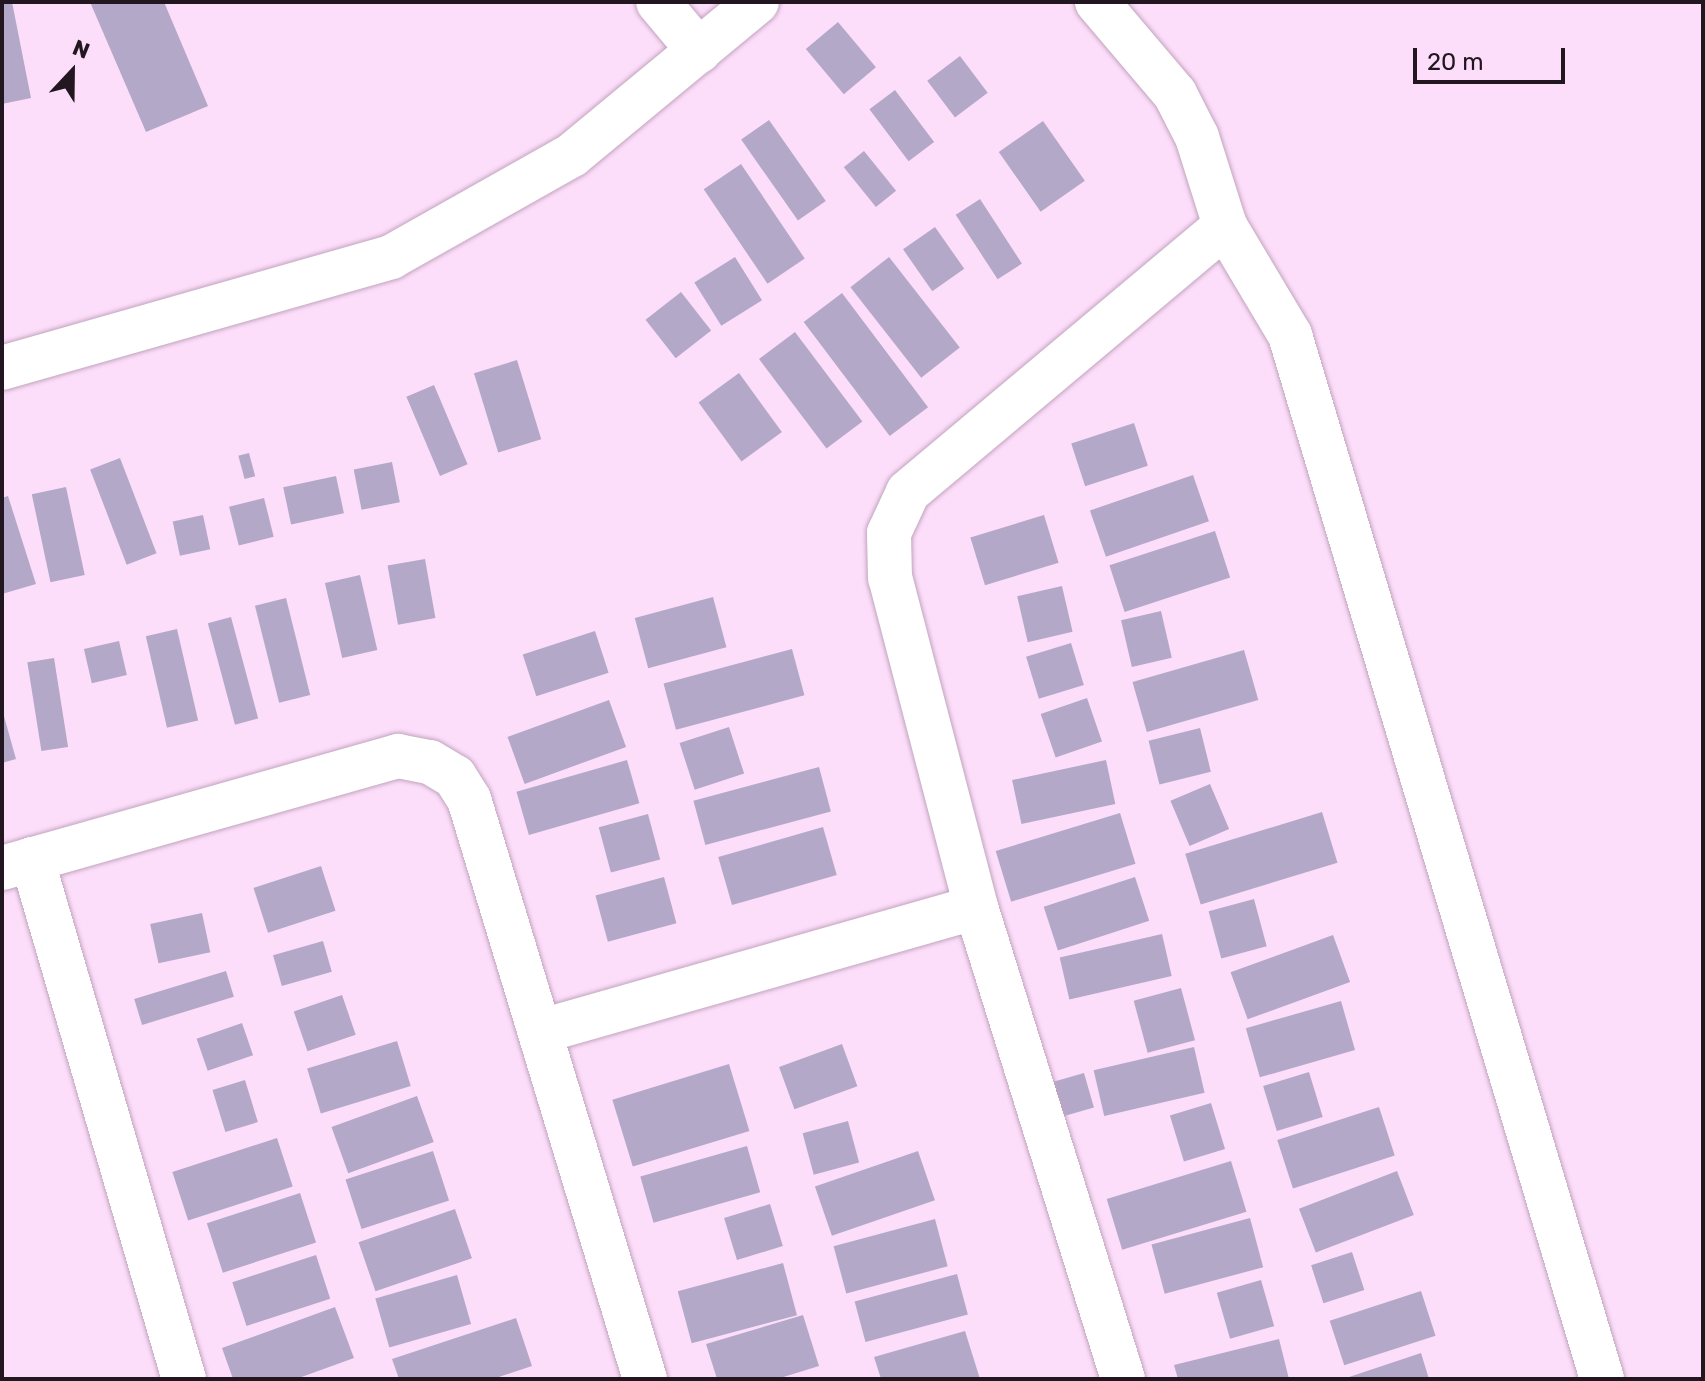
<!DOCTYPE html>
<style>
body{margin:0}
#map{position:relative;width:1705px;height:1381px;overflow:hidden;background:#fddefa;font-family:Rubik,sans-serif}
div>[style]{position:absolute}
.building>*{inset:0;background:#b4a8c9;transform-origin:0 0}
.roads{filter:drop-shadow(0 0 2px #c1a4be) drop-shadow(0 0 2px #c1a4be)}
.minor>*{height:44px;margin:-22px;padding:0 22px;transform-origin:22px;border-radius:22px;background:#fff}
span{translate:-50% -50%;white-space:nowrap;text-align:center;line-height:1.15;-webkit-text-stroke:8px #fddefa;paint-order:stroke}
.frame{position:absolute;inset:0;border:4px solid #221721;pointer-events:none}
.north{position:absolute;left:32px;top:32px;width:80px;height:80px;-webkit-text-stroke:6px #fddefa;paint-order:stroke;rotate:22deg;font-size:22px;font-weight:700;line-height:32px;text-align:center;color:#221721}
.north::after{content:'';display:block;margin:auto;width:28px;height:36px;background:#221721;clip-path:polygon(50% 0,100% 100%,50% 72%,0 100%)}
.scale{position:absolute;left:1413px;top:48px;width:152px;height:36px;box-sizing:border-box;border:4px solid #221721;border-top:0;padding-left:10px;font-size:24px;line-height:28px;white-space:nowrap;color:#221721;-webkit-text-stroke:6px #fddefa;paint-order:stroke}
</style>
<div id="map">
<div class="building">
<i style="clip-path:polygon(2px 2px,12px 2px,31px 98px,2px 104px)"></i>
<i style="clip-path:polygon(90px 2px,164px 2px,208px 106px,146px 132px)"></i>
<i style="left:838px;top:22px;width:59px;height:42px;rotate:50deg"></i>
<i style="left:960px;top:56px;width:46px;height:41px;rotate:53deg"></i>
<i style="left:895px;top:90px;width:65px;height:32px;rotate:53deg"></i>
<i style="left:769px;top:120px;width:99px;height:34px;rotate:55deg"></i>
<i style="left:1043px;top:121px;width:73px;height:54px;rotate:55deg"></i>
<i style="left:864px;top:151px;width:51px;height:26px;rotate:51deg"></i>
<i style="left:741px;top:164px;width:114px;height:45px;rotate:56deg"></i>
<i style="left:980px;top:199px;width:77px;height:29px;rotate:57deg"></i>
<i style="left:935px;top:227px;width:51px;height:39px;rotate:55deg"></i>
<i style="left:735px;top:257px;width:51px;height:48px;rotate:58deg"></i>
<i style="left:889px;top:257px;width:115px;height:49px;rotate:52deg"></i>
<i style="left:681px;top:292px;width:49px;height:45px;rotate:52deg"></i>
<i style="left:842px;top:293px;width:143px;height:48px;rotate:53deg"></i>
<i style="left:795px;top:332px;width:112px;height:45px;rotate:53deg"></i>
<i style="left:517px;top:360px;width:83px;height:45px;rotate:73deg"></i>
<i style="left:739px;top:373px;width:73px;height:50px;rotate:54deg"></i>
<i style="left:434px;top:385px;width:86px;height:30px;rotate:67deg"></i>
<i style="left:1134px;top:423px;width:45px;height:66px;rotate:72deg"></i>
<i style="left:249px;top:453px;width:24px;height:11px;rotate:75deg"></i>
<i style="left:120px;top:458px;width:102px;height:32px;rotate:69deg"></i>
<i style="left:392px;top:462px;width:41px;height:39px;rotate:79deg"></i>
<i style="left:1193px;top:475px;width:49px;height:109px;rotate:71deg"></i>
<i style="left:336px;top:476px;width:38px;height:54px;rotate:78deg"></i>
<i style="left:66px;top:487px;width:90px;height:35px;rotate:78deg"></i>
<i style="clip-path:polygon(8px 496px,36px 584px,2px 594px,2px 498px)"></i>
<i style="left:264px;top:498px;width:40px;height:36px;rotate:76deg"></i>
<i style="left:203px;top:515px;width:35px;height:31px;rotate:78deg"></i>
<i style="left:1044px;top:515px;width:50px;height:77px;rotate:73deg"></i>
<i style="left:1215px;top:531px;width:49px;height:111px;rotate:72deg"></i>
<i style="left:425px;top:559px;width:60px;height:38px;rotate:80deg"></i>
<i style="left:360px;top:575px;width:77px;height:36px;rotate:77deg"></i>
<i style="left:1062px;top:586px;width:47px;height:46px;rotate:77deg"></i>
<i style="left:713px;top:597px;width:52px;height:81px;rotate:75deg"></i>
<i style="left:286px;top:598px;width:100px;height:32px;rotate:76deg"></i>
<i style="left:1161px;top:611px;width:48px;height:41px;rotate:77deg"></i>
<i style="left:231px;top:617px;width:105px;height:24px;rotate:75deg"></i>
<i style="left:177px;top:629px;width:94px;height:32px;rotate:77deg"></i>
<i style="left:595px;top:631px;width:44px;height:76px;rotate:72deg"></i>
<i style="left:119px;top:641px;width:35px;height:36px;rotate:77deg"></i>
<i style="left:1071px;top:643px;width:44px;height:47px;rotate:73deg"></i>
<i style="left:792px;top:649px;width:48px;height:133px;rotate:75deg"></i>
<i style="left:1244px;top:650px;width:52px;height:116px;rotate:74deg"></i>
<i style="left:54px;top:658px;width:90px;height:27px;rotate:81deg"></i>
<i style="left:1087px;top:698px;width:46px;height:49px;rotate:71deg"></i>
<i style="left:609px;top:700px;width:50px;height:108px;rotate:70deg"></i>
<i style="clip-path:polygon(2px 709px,16px 759px,2px 763px)"></i>
<i style="left:729px;top:727px;width:49px;height:52px;rotate:72deg"></i>
<i style="left:1200px;top:728px;width:45px;height:53px;rotate:76deg"></i>
<i style="left:627px;top:760px;width:45px;height:115px;rotate:74deg"></i>
<i style="left:1106px;top:760px;width:45px;height:96px;rotate:78deg"></i>
<i style="left:819px;top:767px;width:46px;height:130px;rotate:75deg"></i>
<i style="left:1210px;top:784px;width:49px;height:43px;rotate:67deg"></i>
<i style="left:1322px;top:812px;width:53px;height:143px;rotate:73deg"></i>
<i style="left:1120px;top:813px;width:53px;height:130px;rotate:73deg"></i>
<i style="left:648px;top:814px;width:47px;height:51px;rotate:75deg"></i>
<i style="left:823px;top:827px;width:50px;height:109px;rotate:74deg"></i>
<i style="left:321px;top:866px;width:47px;height:71px;rotate:72deg"></i>
<i style="left:664px;top:877px;width:48px;height:71px;rotate:75deg"></i>
<i style="left:1135px;top:877px;width:46px;height:96px;rotate:72deg"></i>
<i style="left:1254px;top:899px;width:49px;height:47px;rotate:75deg"></i>
<i style="left:202px;top:913px;width:40px;height:53px;rotate:78deg"></i>
<i style="left:1162px;top:934px;width:43px;height:105px;rotate:77deg"></i>
<i style="left:1333px;top:935px;width:50px;height:109px;rotate:70deg"></i>
<i style="left:323px;top:941px;width:32px;height:52px;rotate:74deg"></i>
<i style="left:226px;top:971px;width:27px;height:96px;rotate:73deg"></i>
<i style="left:1181px;top:988px;width:54px;height:49px;rotate:75deg"></i>
<i style="left:342px;top:995px;width:42px;height:51px;rotate:71deg"></i>
<i style="left:1341px;top:1001px;width:51px;height:99px;rotate:74deg"></i>
<i style="left:242px;top:1023px;width:34px;height:48px;rotate:71deg"></i>
<i style="left:397px;top:1041px;width:47px;height:94px;rotate:73deg"></i>
<i style="left:842px;top:1044px;width:45px;height:67px;rotate:70deg"></i>
<i style="left:1194px;top:1047px;width:47px;height:103px;rotate:77deg"></i>
<i style="left:729px;top:1064px;width:70px;height:122px;rotate:73deg"></i>
<i style="left:1309px;top:1072px;width:47px;height:48px;rotate:73deg"></i>
<i style="left:1084px;top:1073px;width:36px;height:39px;rotate:74deg"></i>
<i style="left:245px;top:1080px;width:44px;height:34px;rotate:73deg"></i>
<i style="left:417px;top:1096px;width:49px;height:91px;rotate:70deg"></i>
<i style="left:1211px;top:1103px;width:48px;height:43px;rotate:73deg"></i>
<i style="left:1379px;top:1107px;width:51px;height:107px;rotate:72deg"></i>
<i style="left:848px;top:1121px;width:43px;height:47px;rotate:75deg"></i>
<i style="left:277px;top:1138px;width:51px;height:110px;rotate:72deg"></i>
<i style="left:747px;top:1146px;width:48px;height:111px;rotate:74deg"></i>
<i style="left:433px;top:1151px;width:52px;height:92px;rotate:72deg"></i>
<i style="left:918px;top:1151px;width:52px;height:109px;rotate:71deg"></i>
<i style="left:1231px;top:1161px;width:53px;height:130px;rotate:73deg"></i>
<i style="left:1397px;top:1171px;width:47px;height:105px;rotate:69deg"></i>
<i style="left:300px;top:1193px;width:52px;height:98px;rotate:72deg"></i>
<i style="left:770px;top:1204px;width:44px;height:48px;rotate:73deg"></i>
<i style="left:455px;top:1209px;width:52px;height:102px;rotate:71deg"></i>
<i style="left:1250px;top:1218px;width:51px;height:102px;rotate:75deg"></i>
<i style="left:935px;top:1219px;width:49px;height:105px;rotate:75deg"></i>
<i style="left:1352px;top:1252px;width:40px;height:43px;rotate:72deg"></i>
<i style="left:316px;top:1255px;width:46px;height:88px;rotate:72deg"></i>
<i style="left:783px;top:1263px;width:54px;height:109px;rotate:75deg"></i>
<i style="left:957px;top:1274px;width:42px;height:106px;rotate:75deg"></i>
<i style="left:457px;top:1275px;width:51px;height:85px;rotate:74deg"></i>
<i style="left:1261px;top:1280px;width:48px;height:46px;rotate:74deg"></i>
<i style="left:1421px;top:1291px;width:47px;height:96px;rotate:72deg"></i>
<i style="clip-path:polygon(335px 1307px,354px 1358px,296px 1379px,233px 1379px,222px 1348px)"></i>
<i style="clip-path:polygon(803px 1315px,819px 1366px,777px 1379px,717px 1379px,706px 1344px)"></i>
<i style="clip-path:polygon(516px 1318px,532px 1366px,493px 1379px,399px 1379px,392px 1359px)"></i>
<i style="clip-path:polygon(965px 1331px,980px 1379px,881px 1379px,874px 1357px)"></i>
<i style="clip-path:polygon(1279px 1339px,1289px 1379px,1178px 1379px,1174px 1365px)"></i>
<i style="clip-path:polygon(1421px 1353px,1429px 1379px,1346px 1379px,1346px 1378px)"></i>
</div>
<div class="roads">
<div class="minor">
<i style="left:658px;top:2px;width:64px;rotate:50.1deg"></i>
<i style="left:1097px;top:2px;width:121px;rotate:49.7deg"></i>
<i style="left:1175px;top:94px;width:48px;rotate:62.9deg"></i>
<i style="left:1197px;top:137px;width:93px;rotate:72.5deg"></i>
<i style="left:1225px;top:226px;width:127px;rotate:59.2deg"></i>
<i style="left:1290px;top:335px;width:1090px;rotate:73.36deg"></i>
<i style="left:2px;top:368px;width:405px;rotate:-15.9deg"></i>
<i style="left:391px;top:257px;width:208px;rotate:-29.4deg"></i>
<i style="left:572px;top:155px;width:240px;rotate:-39.6deg"></i>
<i style="left:32px;top:859px;width:542px;rotate:73.71deg"></i>
<i style="left:2px;top:868px;width:412px;rotate:-15.8deg"></i>
<i style="left:398px;top:756px;width:33px;rotate:11deg"></i>
<i style="left:430px;top:762px;width:29px;rotate:31deg"></i>
<i style="left:455px;top:777px;width:26px;rotate:58deg"></i>
<i style="left:469px;top:799px;width:606px;rotate:73.12deg"></i>
<i style="left:542px;top:1031px;width:451px;rotate:-15.9deg"></i>
<i style="left:1123px;top:1379px;width:494px;rotate:-107.3deg"></i>
<i style="left:976px;top:907px;width:340px;rotate:-104.6deg"></i>
<i style="left:890px;top:578px;width:45px;rotate:-91.3deg"></i>
<i style="left:889px;top:533px;width:45px;rotate:-65.1deg"></i>
<i style="left:908px;top:492px;width:414px;rotate:-40deg"></i>
</div>
</div>
<div class="frame"></div>
<div class="north">N</div>
<div class="scale">20 m</div>
</div>
